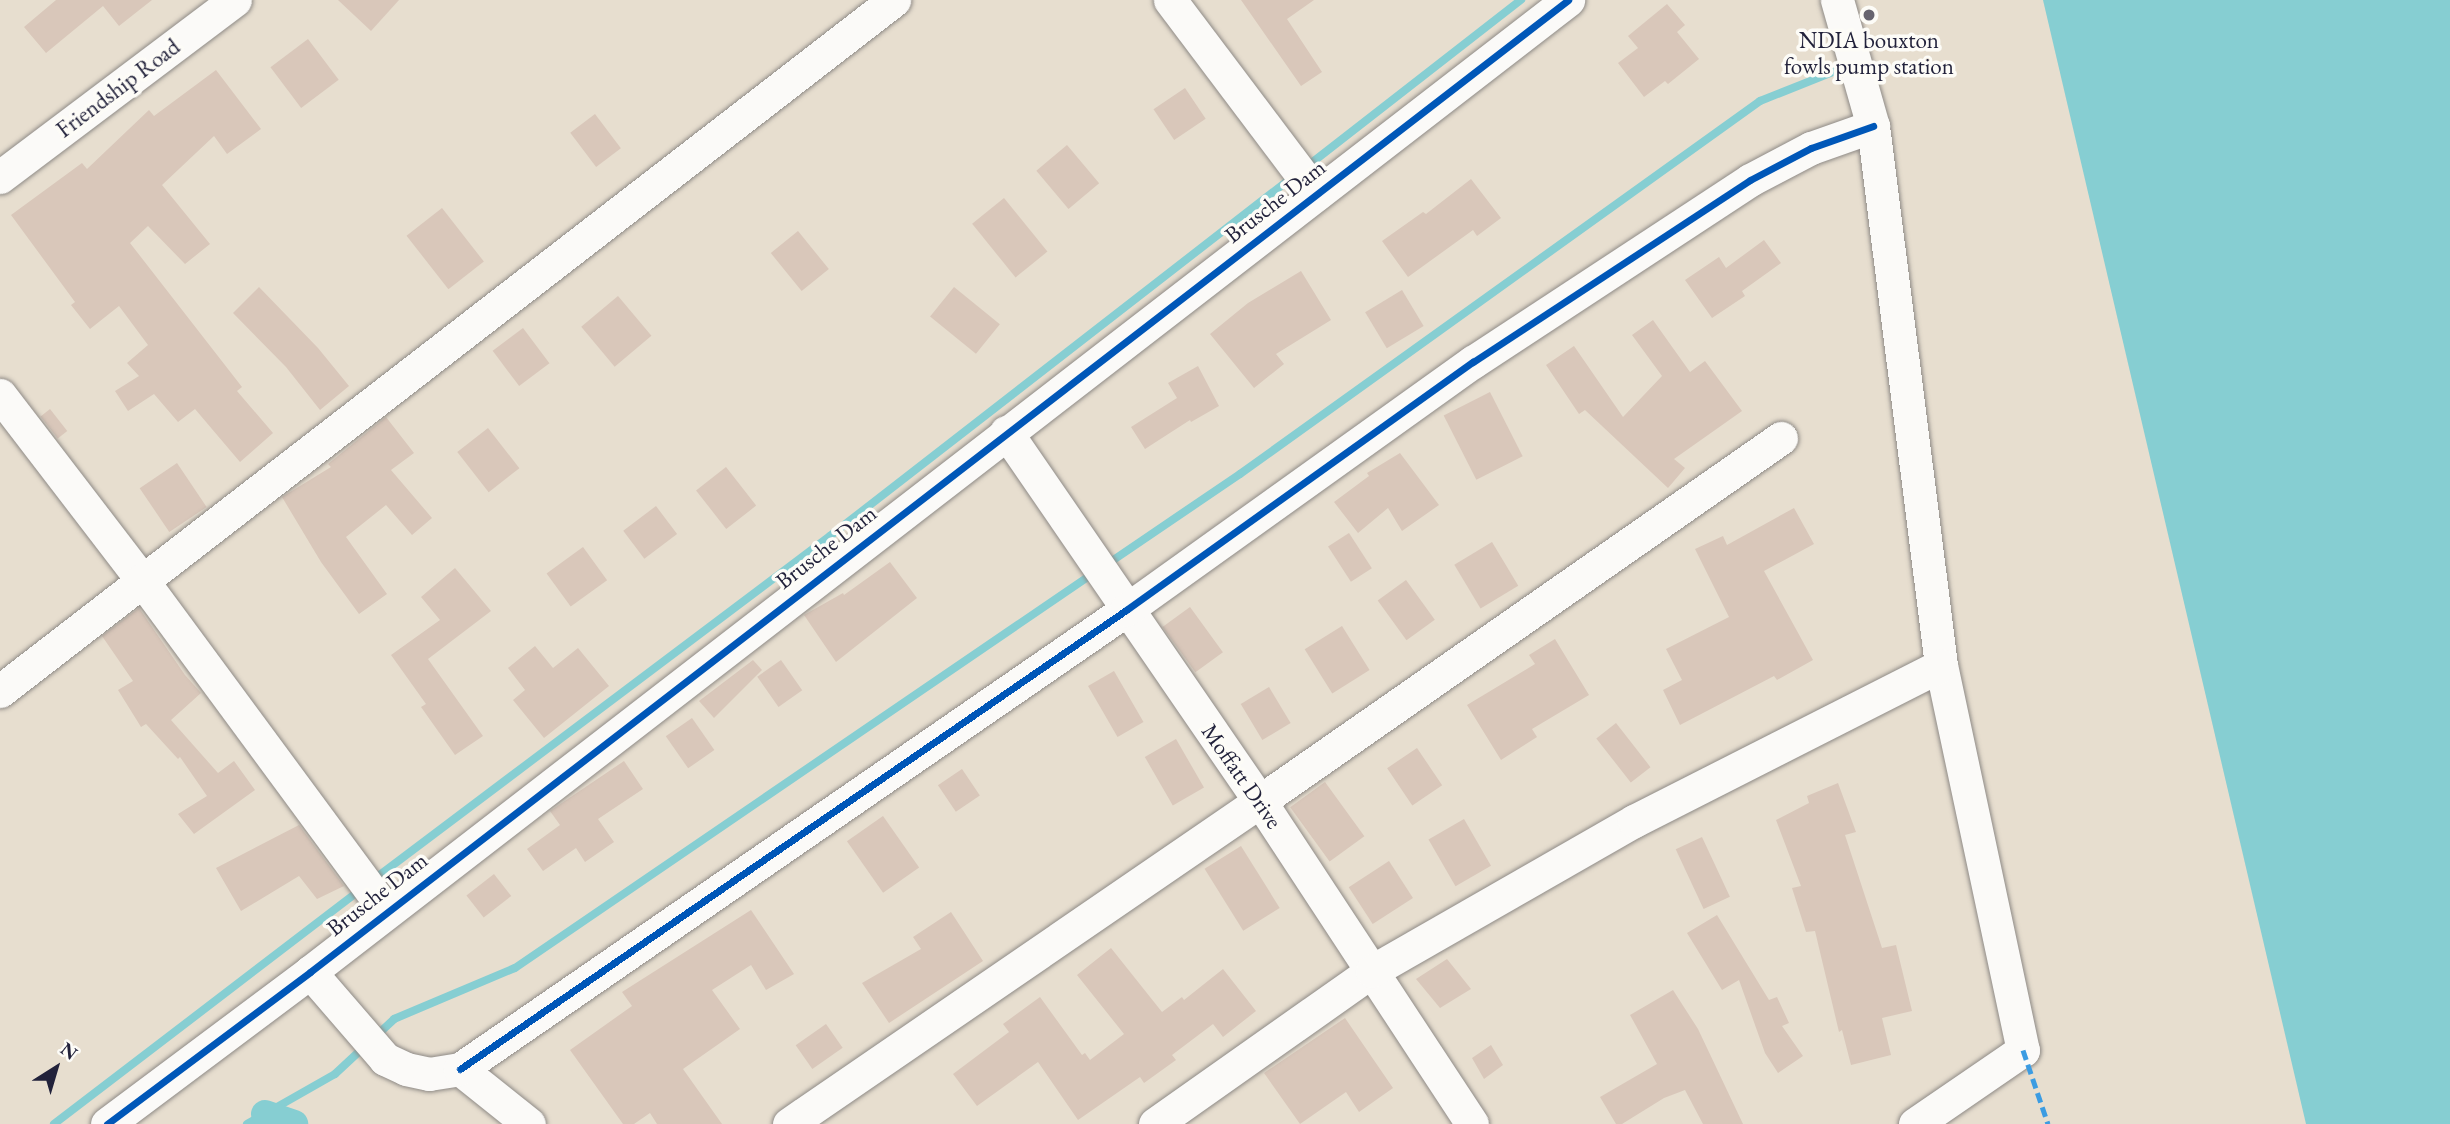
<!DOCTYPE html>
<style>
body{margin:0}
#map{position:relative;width:2450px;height:1124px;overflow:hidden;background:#e7decf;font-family:"EB Garamond",serif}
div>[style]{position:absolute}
.water>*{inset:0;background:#86ced2}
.stream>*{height:8px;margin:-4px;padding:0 4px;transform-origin:4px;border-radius:4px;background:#86ced2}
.canal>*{height:28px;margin:-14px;padding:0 14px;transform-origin:14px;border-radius:14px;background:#86ced2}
.building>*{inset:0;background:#d9c7ba;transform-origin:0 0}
.roads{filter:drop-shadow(0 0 2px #8e8a86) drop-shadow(0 0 2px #8e8a86)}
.street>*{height:33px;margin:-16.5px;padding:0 16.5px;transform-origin:16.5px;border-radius:16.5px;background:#fbfaf8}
.quiet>*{height:5px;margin-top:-2.5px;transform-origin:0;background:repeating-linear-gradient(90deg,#3c9ce2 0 10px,transparent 0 15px)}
.cycleway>*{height:7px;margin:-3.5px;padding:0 3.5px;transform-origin:3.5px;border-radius:3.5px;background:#0057b8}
.dots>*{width:19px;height:19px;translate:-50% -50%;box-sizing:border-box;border:4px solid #fdfcf7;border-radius:50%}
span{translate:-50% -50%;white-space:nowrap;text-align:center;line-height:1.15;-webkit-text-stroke:7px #fdfcf7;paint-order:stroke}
.poi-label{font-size:23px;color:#22223b}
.street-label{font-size:23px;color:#22223b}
.north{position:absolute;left:21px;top:1033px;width:70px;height:70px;-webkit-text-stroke:5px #fdfcf7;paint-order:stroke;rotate:37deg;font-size:19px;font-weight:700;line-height:28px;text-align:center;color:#22223b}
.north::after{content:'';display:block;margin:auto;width:24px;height:32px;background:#22223b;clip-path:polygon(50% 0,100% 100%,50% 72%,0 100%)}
</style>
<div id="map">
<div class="water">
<i style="clip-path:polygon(2043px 0,2450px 0,2450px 1124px,2306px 1124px)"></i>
</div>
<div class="stream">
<i style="left:1305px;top:168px;width:274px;rotate:-37.9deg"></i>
<i style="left:1106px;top:565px;width:162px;rotate:-34.2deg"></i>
<i style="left:1240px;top:474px;width:640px;rotate:-35.65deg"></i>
<i style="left:1760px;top:101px;width:89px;rotate:-21.7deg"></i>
<i style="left:373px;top:880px;width:572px;rotate:-36.97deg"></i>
<i style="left:830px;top:536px;width:589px;rotate:-37.82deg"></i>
<i style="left:376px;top:1036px;width:25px;rotate:-43deg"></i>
<i style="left:394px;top:1019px;width:131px;rotate:-22.9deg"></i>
<i style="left:515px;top:968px;width:702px;rotate:-34.32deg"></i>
<i style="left:54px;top:1124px;width:385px;rotate:-37.4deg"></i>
<i style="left:247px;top:1124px;width:101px;rotate:-29.6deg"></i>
<i style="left:335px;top:1074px;width:40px;rotate:-43deg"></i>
</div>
<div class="canal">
<i style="left:265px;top:1114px;width:31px;rotate:19deg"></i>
</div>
<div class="building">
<i style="clip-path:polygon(56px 0,152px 0,119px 26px,103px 6px,46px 53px,24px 27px)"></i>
<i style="clip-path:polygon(338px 0,399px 0,371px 31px)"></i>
<i style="clip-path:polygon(1241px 0,1314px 0,1287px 19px,1322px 72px,1301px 86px)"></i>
<i style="clip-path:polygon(1667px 4px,1685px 25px,1677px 32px,1699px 59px,1668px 84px,1665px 81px,1644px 97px,1618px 63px,1638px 48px,1628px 36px)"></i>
<i style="left:308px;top:39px;width:51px;height:47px;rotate:53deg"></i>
<i style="clip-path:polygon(216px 70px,261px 129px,227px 154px,214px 136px,162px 185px,210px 244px,185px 264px,148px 226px,130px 243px,242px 387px,237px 391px,273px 433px,240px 462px,195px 409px,178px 422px,154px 394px,128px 411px,115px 391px,139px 376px,127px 363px,148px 345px,119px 306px,90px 329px,71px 305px,75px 302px,11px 215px,82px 163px,87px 169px,149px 110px,154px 116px)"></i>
<i style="left:1185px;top:88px;width:37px;height:38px;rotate:56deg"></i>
<i style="left:595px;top:114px;width:43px;height:31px;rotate:53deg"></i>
<i style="left:1067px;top:145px;width:50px;height:40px;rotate:50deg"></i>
<i style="clip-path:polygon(1471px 179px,1501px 218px,1477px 236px,1473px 230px,1408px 277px,1382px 241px,1423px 212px,1426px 214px)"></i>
<i style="left:1004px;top:198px;width:69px;height:41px;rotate:51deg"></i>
<i style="left:442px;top:208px;width:68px;height:45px;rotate:52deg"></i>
<i style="left:798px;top:231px;width:49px;height:35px;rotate:51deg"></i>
<i style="clip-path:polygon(1764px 240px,1781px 263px,1742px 291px,1745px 296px,1712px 318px,1685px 280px,1719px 257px,1726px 268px)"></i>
<i style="clip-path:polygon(1301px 271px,1331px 320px,1276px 354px,1284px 364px,1254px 388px,1210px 334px,1248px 303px)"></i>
<i style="clip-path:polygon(259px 287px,318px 348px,349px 386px,320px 410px,286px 367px,233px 313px)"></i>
<i style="left:954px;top:287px;width:59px;height:38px;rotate:39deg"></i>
<i style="left:1402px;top:290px;width:42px;height:43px;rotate:59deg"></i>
<i style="left:618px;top:296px;width:52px;height:48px;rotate:50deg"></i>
<i style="clip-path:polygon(1653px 320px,1690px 372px,1705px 361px,1742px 411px,1674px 459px,1685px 468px,1668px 488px,1585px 410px,1579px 414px,1546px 365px,1574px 346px,1623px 417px,1662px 376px,1632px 335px)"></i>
<i style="left:523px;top:328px;width:44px;height:38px;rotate:53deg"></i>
<i style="clip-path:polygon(1198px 366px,1219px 406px,1191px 422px,1190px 420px,1145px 449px,1131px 427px,1177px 398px,1168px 383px)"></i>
<i style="left:1490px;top:392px;width:72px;height:52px;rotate:63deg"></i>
<i style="left:50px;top:409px;width:28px;height:12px;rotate:52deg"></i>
<i style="clip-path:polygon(386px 417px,414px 453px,391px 470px,432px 518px,412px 535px,386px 505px,346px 537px,387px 594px,359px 614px,321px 562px,282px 497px,331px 467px,328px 464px)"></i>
<i style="left:488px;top:428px;width:51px;height:39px;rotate:52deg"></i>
<i style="clip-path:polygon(1400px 453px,1439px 505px,1402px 531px,1388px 508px,1358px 533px,1334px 502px,1369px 476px,1367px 473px)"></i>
<i style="left:177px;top:463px;width:53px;height:45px;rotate:56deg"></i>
<i style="left:726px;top:467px;width:49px;height:38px;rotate:52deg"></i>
<i style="left:656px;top:506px;width:35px;height:41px;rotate:53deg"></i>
<i style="clip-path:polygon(1794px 508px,1814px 544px,1764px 571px,1813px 660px,1777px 680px,1774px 676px,1680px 725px,1663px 690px,1682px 680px,1666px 649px,1729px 617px,1695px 549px,1723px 536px,1727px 545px)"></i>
<i style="left:1349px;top:533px;width:42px;height:25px;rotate:57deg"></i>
<i style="left:1492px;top:542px;width:51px;height:44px;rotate:59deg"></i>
<i style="left:583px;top:547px;width:41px;height:45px;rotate:54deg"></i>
<i style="clip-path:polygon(890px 562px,917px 598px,836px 662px,804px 615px,843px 593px,844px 595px)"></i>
<i style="clip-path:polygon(455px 568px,491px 611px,428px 659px,483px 736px,455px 755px,421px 707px,426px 704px,391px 655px,440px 620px,421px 597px)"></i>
<i style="left:1406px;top:580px;width:49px;height:35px;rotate:54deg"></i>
<i style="left:1190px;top:607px;width:56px;height:34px;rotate:54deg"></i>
<i style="clip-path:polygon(139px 608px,185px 675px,201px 693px,171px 720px,218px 773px,234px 761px,255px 790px,194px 834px,178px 814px,207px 796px,180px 757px,178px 759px,146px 724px,141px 727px,118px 690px,133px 681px,102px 636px)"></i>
<i style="left:1342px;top:626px;width:52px;height:44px;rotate:58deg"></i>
<i style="clip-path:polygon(1555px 639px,1589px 695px,1532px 729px,1537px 737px,1501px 760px,1467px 705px,1535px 664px,1529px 655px)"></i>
<i style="clip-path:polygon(535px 646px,553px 668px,578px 648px,609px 686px,544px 738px,513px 700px,525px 690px,508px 668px)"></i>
<i style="clip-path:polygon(753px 660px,762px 670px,714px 718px,699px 701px)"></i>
<i style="left:781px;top:660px;width:37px;height:29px;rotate:55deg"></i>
<i style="left:1114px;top:671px;width:59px;height:30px;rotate:60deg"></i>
<i style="left:1269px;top:687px;width:42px;height:33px;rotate:59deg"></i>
<i style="left:692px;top:718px;width:39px;height:32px;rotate:55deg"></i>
<i style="left:1616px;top:723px;width:56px;height:25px;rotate:52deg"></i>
<i style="left:1176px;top:739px;width:56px;height:36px;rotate:60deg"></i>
<i style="left:1417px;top:748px;width:45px;height:36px;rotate:56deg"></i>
<i style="clip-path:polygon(624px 761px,643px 789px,598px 819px,614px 842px,585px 862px,576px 848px,543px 871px,527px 849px,560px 825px,550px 811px)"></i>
<i style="left:962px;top:769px;width:32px;height:29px;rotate:56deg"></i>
<i style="left:1325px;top:782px;width:67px;height:43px;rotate:54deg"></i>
<i style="clip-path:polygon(1838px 783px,1856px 832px,1845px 835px,1882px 948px,1896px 945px,1912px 1011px,1882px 1018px,1891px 1055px,1851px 1065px,1842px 1030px,1839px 1032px,1815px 931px,1806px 932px,1792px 888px,1801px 886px,1776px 820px,1809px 803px,1807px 796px)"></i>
<i style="left:883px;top:816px;width:63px;height:44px;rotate:55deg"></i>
<i style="left:1464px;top:819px;width:54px;height:41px;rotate:60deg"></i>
<i style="clip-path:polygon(299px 825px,344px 886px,317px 899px,299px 876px,241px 911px,216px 868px)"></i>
<i style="left:1702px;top:837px;width:66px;height:29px;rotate:65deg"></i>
<i style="left:1241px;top:846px;width:73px;height:43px;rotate:58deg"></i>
<i style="left:1389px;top:861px;width:44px;height:48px;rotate:57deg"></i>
<i style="left:494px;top:874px;width:28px;height:35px;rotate:52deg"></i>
<i style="clip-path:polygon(751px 910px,794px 974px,766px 990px,751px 965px,712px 990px,740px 1029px,683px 1069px,722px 1124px,657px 1124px,650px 1113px,634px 1124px,623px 1124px,570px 1050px,632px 1006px,622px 992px)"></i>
<i style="clip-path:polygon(951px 912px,983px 961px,889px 1023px,862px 983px,921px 949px,913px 937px)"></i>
<i style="clip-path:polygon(1717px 915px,1769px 1000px,1777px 997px,1789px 1023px,1782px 1026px,1803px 1056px,1778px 1073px,1765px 1053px,1739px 980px,1722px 990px,1687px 933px)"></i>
<i style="clip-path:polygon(1111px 948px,1162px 1012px,1182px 997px,1184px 1000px,1223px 969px,1256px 1011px,1223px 1037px,1213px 1024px,1172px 1055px,1176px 1060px,1144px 1083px,1140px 1077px,1078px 1120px,1038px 1062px,977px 1106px,953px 1074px,1009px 1032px,1003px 1024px,1040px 997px,1082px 1055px,1085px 1053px,1090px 1060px,1124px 1034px,1077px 975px)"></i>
<i style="clip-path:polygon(1447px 959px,1471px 989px,1440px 1008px,1416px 979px)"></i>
<i style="clip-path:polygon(1673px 990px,1698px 1029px,1743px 1124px,1703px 1124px,1685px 1090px,1664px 1098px,1622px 1124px,1616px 1124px,1600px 1097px,1657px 1064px,1630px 1015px)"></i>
<i style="clip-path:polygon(1345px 1018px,1393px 1088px,1359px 1112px,1346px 1092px,1300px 1124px,1264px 1073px)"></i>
<i style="left:826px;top:1024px;width:29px;height:37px;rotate:55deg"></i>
<i style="clip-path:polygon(1491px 1045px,1503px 1065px,1484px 1079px,1472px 1058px)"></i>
</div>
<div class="roads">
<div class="street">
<i style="left:1170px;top:0;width:243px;rotate:53deg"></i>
<i style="left:1837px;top:0;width:131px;rotate:74.1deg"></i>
<i style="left:1873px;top:126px;width:543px;rotate:82.81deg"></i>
<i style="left:1941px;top:665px;width:394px;rotate:78deg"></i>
<i style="left:2023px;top:1050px;width:131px;rotate:145.6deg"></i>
<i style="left:0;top:177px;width:294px;rotate:-37deg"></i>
<i style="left:0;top:395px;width:233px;rotate:52.5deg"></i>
<i style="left:142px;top:580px;width:411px;rotate:53.6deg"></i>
<i style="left:1006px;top:432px;width:448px;rotate:55.5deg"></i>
<i style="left:1260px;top:801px;width:386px;rotate:56.7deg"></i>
<i style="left:0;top:691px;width:1130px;rotate:-37.7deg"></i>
<i style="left:310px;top:972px;width:115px;rotate:49.2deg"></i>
<i style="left:385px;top:1059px;width:23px;rotate:25deg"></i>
<i style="left:406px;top:1069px;width:24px;rotate:12deg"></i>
<i style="left:429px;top:1074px;width:31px;rotate:-9deg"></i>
<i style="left:460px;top:1069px;width:88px;rotate:38.6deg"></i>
<i style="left:460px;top:1069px;width:809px;rotate:-34.57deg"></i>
<i style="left:1126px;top:610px;width:427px;rotate:-35.6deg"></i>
<i style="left:1473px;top:362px;width:331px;rotate:-33.3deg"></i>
<i style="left:1750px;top:180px;width:69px;rotate:-27.7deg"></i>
<i style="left:1811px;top:148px;width:66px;rotate:-19.5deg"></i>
<i style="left:107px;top:1124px;width:254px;rotate:-36.8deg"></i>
<i style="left:310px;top:972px;width:1590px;rotate:-37.69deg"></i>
<i style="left:789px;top:1124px;width:571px;rotate:-34.44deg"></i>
<i style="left:1260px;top:801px;width:635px;rotate:-34.87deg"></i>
<i style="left:1155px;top:1124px;width:266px;rotate:-35.2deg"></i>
<i style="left:1372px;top:971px;width:302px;rotate:-29.8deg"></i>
<i style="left:1634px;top:821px;width:344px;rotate:-26.9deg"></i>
</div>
</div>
<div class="quiet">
<i style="left:2023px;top:1050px;width:78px;rotate:71.3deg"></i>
</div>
<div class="cycleway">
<i style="left:460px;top:1069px;width:809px;rotate:-34.57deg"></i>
<i style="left:1126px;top:610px;width:427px;rotate:-35.6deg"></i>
<i style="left:1473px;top:362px;width:331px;rotate:-33.3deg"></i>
<i style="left:1750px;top:180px;width:69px;rotate:-27.7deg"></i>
<i style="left:1811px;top:148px;width:66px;rotate:-19.5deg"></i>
<i style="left:107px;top:1124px;width:254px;rotate:-36.8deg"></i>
<i style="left:310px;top:972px;width:1590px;rotate:-37.69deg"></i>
</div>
<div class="dots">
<i style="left:1869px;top:15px;background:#67646f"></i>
</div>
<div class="poi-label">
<span style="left:1869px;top:53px">NDIA bouxton<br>fowls pump station</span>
</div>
<div class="street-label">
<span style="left:118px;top:88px;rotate:-37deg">Friendship Road</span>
<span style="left:1275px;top:201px;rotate:-38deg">Brusche Dam</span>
<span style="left:826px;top:547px;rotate:-38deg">Brusche Dam</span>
<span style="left:1242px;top:776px;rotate:55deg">Moffatt Drive</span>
<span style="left:377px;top:894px;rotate:-38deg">Brusche Dam</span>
</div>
<div class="north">N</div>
</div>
